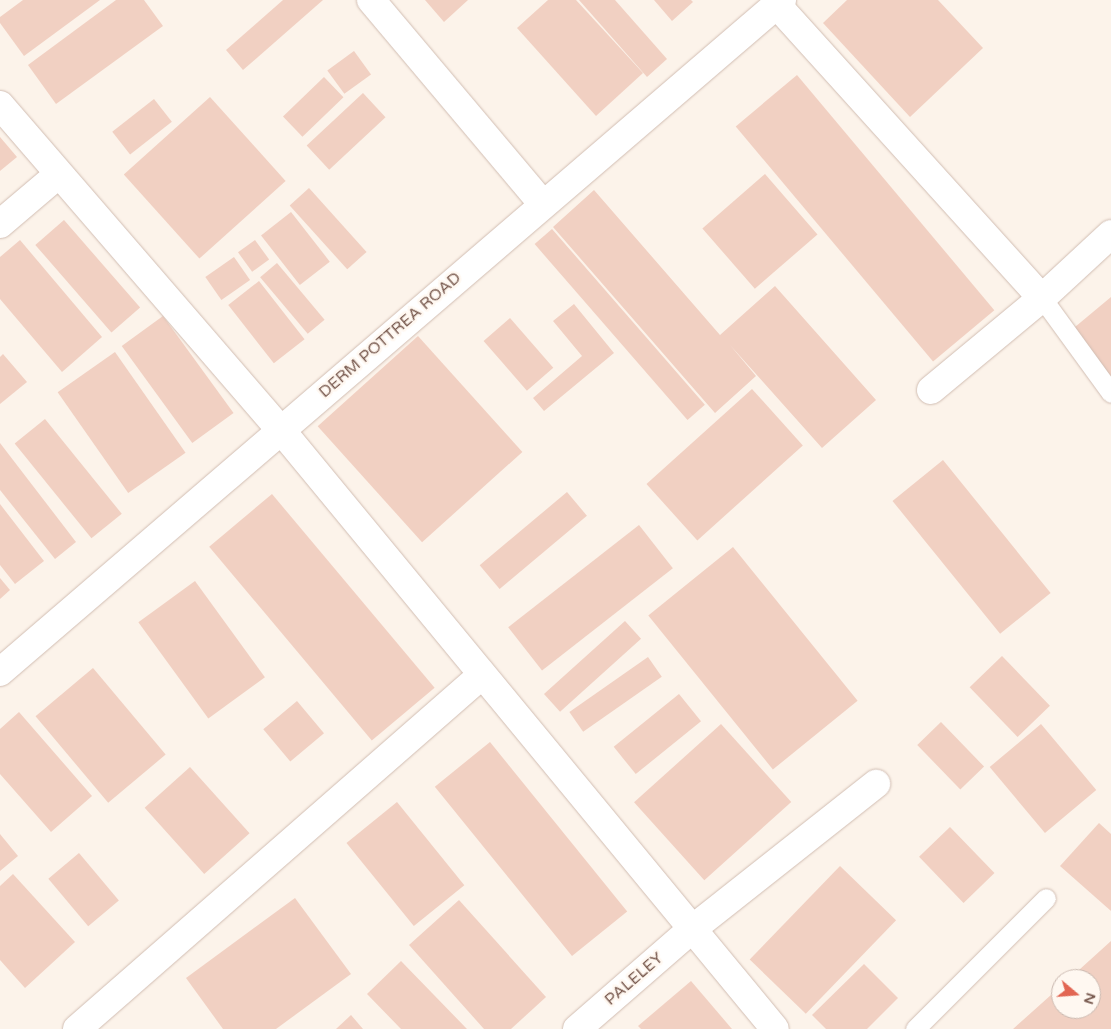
<!DOCTYPE html>
<style>
body{margin:0}
#map{position:relative;width:1111px;height:1029px;overflow:hidden;background:#fcf3ea;font-family:"Varela Round",sans-serif}
div>[style]{position:absolute}
.building>*{inset:0;background:#f1d0c2;transform-origin:0 0}
.roads{filter:drop-shadow(0 0 1px #d1bdb2) drop-shadow(0 0 1px #d1bdb2)}
.lane>*{height:19px;margin:-9.5px;padding:0 9.5px;transform-origin:9.5px;border-radius:9.5px;background:#fff}
.street>*{height:28px;margin:-14px;padding:0 14px;transform-origin:14px;border-radius:14px;background:#fff}
.secondary>*{height:28px;margin:-14px;padding:0 14px;transform-origin:14px;border-radius:14px;background:#fff}
span{translate:-50% -50%;white-space:nowrap;text-align:center;line-height:1.15;-webkit-text-stroke:5px #fff8f1;paint-order:stroke}
.street-label{font-size:16px;color:#77584d}
.north{position:absolute;left:1051px;top:969px;width:50px;height:50px;box-sizing:border-box;background:#fff8f1;border:1px solid #c9b8af;border-radius:50%;rotate:108deg;font-size:14px;font-weight:700;line-height:20px;text-align:center;color:#77584d}
.north::after{content:'';display:block;margin:auto;width:18px;height:22px;background:#e26653;clip-path:polygon(50% 0,100% 100%,50% 72%,0 100%)}
</style>
<div id="map">
<div class="building">
<i style="clip-path:polygon(23px 0,100px 0,24px 56px,0 23px,0 17px)"></i>
<i style="clip-path:polygon(116px 0,144px 0,163px 26px,56px 104px,28px 65px)"></i>
<i style="clip-path:polygon(283px 0,323px 0,243px 70px,226px 50px)"></i>
<i style="clip-path:polygon(425px 0,468px 0,444px 22px)"></i>
<i style="clip-path:polygon(548px 0,576px 0,643px 73px,596px 116px,517px 28px)"></i>
<i style="clip-path:polygon(579px 0,615px 0,667px 59px,647px 77px)"></i>
<i style="clip-path:polygon(654px 0,691px 0,693px 2px,672px 21px)"></i>
<i style="clip-path:polygon(847px 0,938px 0,983px 48px,910px 117px,823px 23px)"></i>
<i style="left:354px;top:51px;width:29px;height:33px;rotate:54deg"></i>
<i style="left:797px;top:75px;width:307px;height:80px;rotate:50deg"></i>
<i style="left:324px;top:77px;width:28px;height:57px;rotate:46deg"></i>
<i style="left:363px;top:93px;width:33px;height:77px;rotate:47deg"></i>
<i style="left:210px;top:97px;width:113px;height:116px;rotate:48deg"></i>
<i style="left:154px;top:99px;width:29px;height:53px;rotate:52deg"></i>
<i style="clip-path:polygon(0 137px,17px 157px,0 171px)"></i>
<i style="left:765px;top:174px;width:80px;height:83px;rotate:49deg"></i>
<i style="left:309px;top:188px;width:86px;height:26px;rotate:48deg"></i>
<i style="clip-path:polygon(594px 190px,720px 335px,775px 286px,876px 400px,822px 448px,730px 345px,756px 376px,715px 413px,553px 227px)"></i>
<i style="left:291px;top:212px;width:63px;height:38px;rotate:52deg"></i>
<i style="left:64px;top:220px;width:116px;height:38px;rotate:49deg"></i>
<i style="left:552px;top:229px;width:233px;height:23px;rotate:49deg"></i>
<i style="clip-path:polygon(20px 240px,102px 337px,62px 372px,0 299px,0 257px)"></i>
<i style="left:255px;top:240px;width:24px;height:21px;rotate:54deg"></i>
<i style="left:234px;top:257px;width:28px;height:35px;rotate:55deg"></i>
<i style="left:277px;top:263px;width:74px;height:22px;rotate:50deg"></i>
<i style="left:259px;top:281px;width:74px;height:39px;rotate:52deg"></i>
<i style="clip-path:polygon(1111px 297px,1111px 381px,1069px 332px)"></i>
<i style="clip-path:polygon(574px 304px,614px 353px,544px 411px,533px 398px,582px 356px,553px 321px)"></i>
<i style="left:163px;top:316px;width:120px;height:51px;rotate:54deg"></i>
<i style="left:510px;top:318px;width:66px;height:35px;rotate:49deg"></i>
<i style="left:418px;top:336px;width:156px;height:135px;rotate:48deg"></i>
<i style="left:115px;top:352px;width:123px;height:70px;rotate:55deg"></i>
<i style="clip-path:polygon(3px 354px,27px 382px,0 404px,0 357px)"></i>
<i style="left:752px;top:389px;width:76px;height:142px;rotate:48deg"></i>
<i style="left:45px;top:419px;width:122px;height:39px;rotate:51deg"></i>
<i style="clip-path:polygon(0 443px,76px 542px,55px 559px,0 490px)"></i>
<i style="left:943px;top:460px;width:171px;height:65px;rotate:51deg"></i>
<i style="left:567px;top:492px;width:31px;height:114px;rotate:50deg"></i>
<i style="left:272px;top:494px;width:253px;height:82px;rotate:50deg"></i>
<i style="clip-path:polygon(0 504px,44px 561px,15px 584px,0 565px)"></i>
<i style="left:639px;top:525px;width:55px;height:166px;rotate:52deg"></i>
<i style="left:733px;top:547px;width:198px;height:109px;rotate:51deg"></i>
<i style="clip-path:polygon(0 578px,10px 590px,0 599px)"></i>
<i style="left:195px;top:581px;width:119px;height:70px;rotate:54deg"></i>
<i style="left:625px;top:621px;width:24px;height:109px;rotate:48deg"></i>
<i style="left:1002px;top:656px;width:69px;height:45px;rotate:46deg"></i>
<i style="left:648px;top:657px;width:24px;height:96px;rotate:55deg"></i>
<i style="left:93px;top:668px;width:113px;height:75px;rotate:50deg"></i>
<i style="left:679px;top:694px;width:35px;height:84px;rotate:51deg"></i>
<i style="left:297px;top:701px;width:42px;height:44px;rotate:50deg"></i>
<i style="clip-path:polygon(19px 712px,92px 796px,51px 832px,0 774px,0 729px)"></i>
<i style="left:941px;top:722px;width:62px;height:33px;rotate:46deg"></i>
<i style="left:721px;top:724px;width:105px;height:117px;rotate:48deg"></i>
<i style="left:1041px;top:724px;width:86px;height:67px;rotate:50deg"></i>
<i style="left:490px;top:742px;width:218px;height:71px;rotate:51deg"></i>
<i style="left:190px;top:767px;width:89px;height:61px;rotate:48deg"></i>
<i style="left:397px;top:802px;width:107px;height:65px;rotate:51deg"></i>
<i style="clip-path:polygon(1099px 823px,1111px 834px,1111px 911px,1060px 866px)"></i>
<i style="left:950px;top:827px;width:64px;height:43px;rotate:46deg"></i>
<i style="clip-path:polygon(0 834px,18px 856px,0 871px)"></i>
<i style="left:79px;top:853px;width:62px;height:40px;rotate:50deg"></i>
<i style="left:840px;top:866px;width:78px;height:130px;rotate:44deg"></i>
<i style="clip-path:polygon(13px 874px,75px 942px,25px 988px,0 960px,0 886px)"></i>
<i style="clip-path:polygon(295px 898px,351px 974px,276px 1029px,223px 1029px,186px 978px)"></i>
<i style="clip-path:polygon(459px 900px,546px 997px,511px 1029px,484px 1029px,409px 945px)"></i>
<i style="clip-path:polygon(1111px 941px,1111px 1029px,1013px 1029px,1061px 986px,1061px 1009px,1091px 1009px,1091px 979px,1069px 979px)"></i>
<i style="clip-path:polygon(401px 961px,467px 1029px,401px 1029px,367px 994px)"></i>
<i style="clip-path:polygon(864px 964px,898px 998px,867px 1029px,826px 1029px,812px 1015px)"></i>
<i style="clip-path:polygon(691px 981px,732px 1029px,641px 1029px,638px 1026px)"></i>
<i style="clip-path:polygon(351px 1015px,363px 1029px,336px 1029px)"></i>
</div>
<div class="roads">
<div class="lane">
<i style="left:1042px;top:298px;width:117px;rotate:54deg"></i>
<i style="left:915px;top:1029px;width:185px;rotate:-45deg"></i>
</div>
<div class="street">
<i style="left:371px;top:0;width:267px;rotate:49.9deg"></i>
<i style="left:777px;top:5px;width:395px;rotate:47.9deg"></i>
<i style="left:0;top:105px;width:430px;rotate:49.2deg"></i>
<i style="left:281px;top:430px;width:776px;rotate:50.49deg"></i>
<i style="left:0;top:224px;width:77px;rotate:-40.3deg"></i>
<i style="left:931px;top:390px;width:144px;rotate:-39.7deg"></i>
<i style="left:1042px;top:298px;width:94px;rotate:-42.8deg"></i>
<i style="left:77px;top:1029px;width:538px;rotate:-41.16deg"></i>
<i style="left:577px;top:1029px;width:151px;rotate:-41deg"></i>
<i style="left:691px;top:930px;width:236px;rotate:-38.3deg"></i>
</div>
<div class="secondary">
<i style="left:0;top:672px;width:1031px;rotate:-40.67deg"></i>
</div>
</div>
<div class="street-label">
<span style="left:390px;top:335px;rotate:-41deg">DERM POTTREA ROAD</span>
<span style="left:634px;top:979px;rotate:-41deg">PALELEY</span>
</div>
<div class="north">N</div>
</div>
